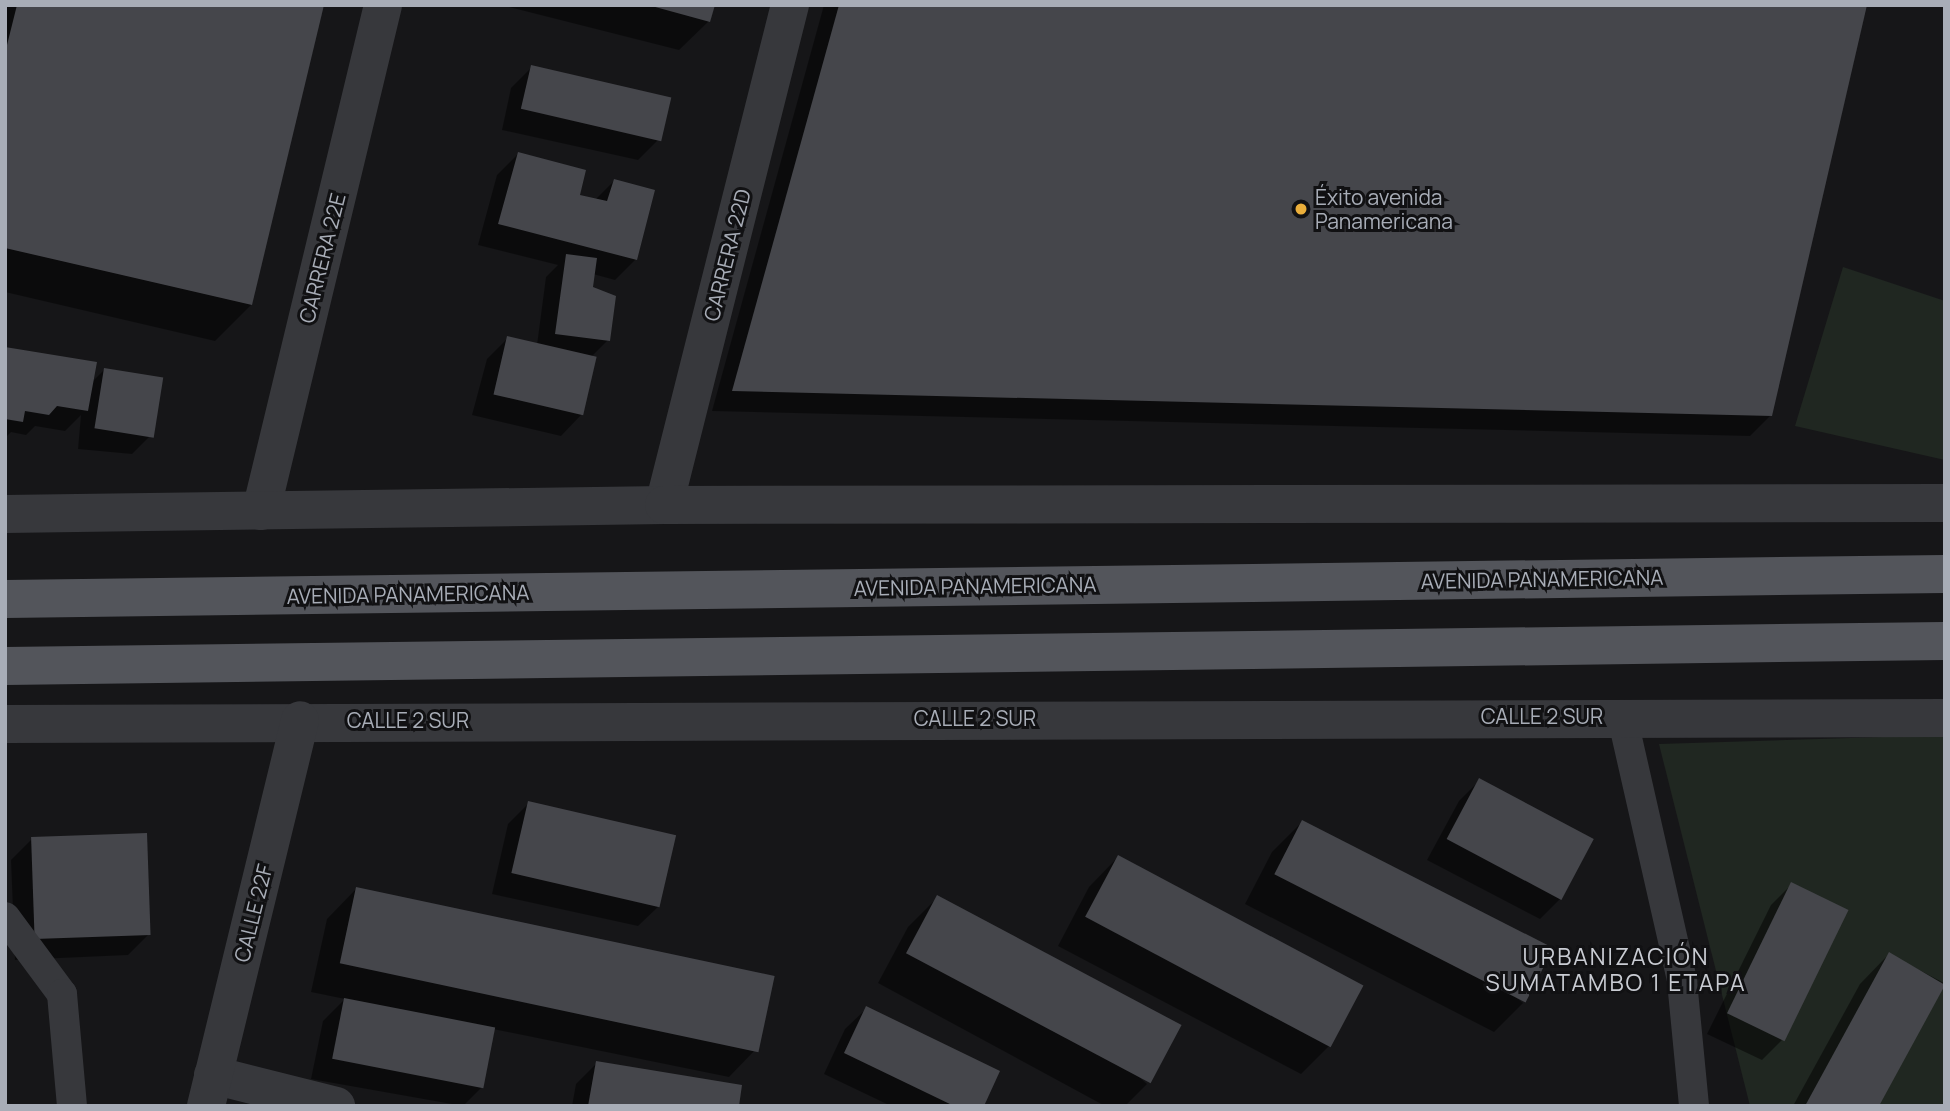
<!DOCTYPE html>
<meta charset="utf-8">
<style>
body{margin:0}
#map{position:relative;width:1950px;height:1111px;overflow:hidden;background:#161618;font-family:Manrope,sans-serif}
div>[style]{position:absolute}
.green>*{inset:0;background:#202721}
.shadow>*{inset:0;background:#0007}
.building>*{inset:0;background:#45464b;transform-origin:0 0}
.lane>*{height:30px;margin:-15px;padding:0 15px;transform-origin:15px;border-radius:15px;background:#37383c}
.street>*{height:38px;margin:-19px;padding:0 19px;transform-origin:19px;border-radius:19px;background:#37383c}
.primary>*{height:38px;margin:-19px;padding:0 19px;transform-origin:19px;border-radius:19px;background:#53555b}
.dots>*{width:19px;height:19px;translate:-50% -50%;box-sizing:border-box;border:4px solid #111113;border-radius:50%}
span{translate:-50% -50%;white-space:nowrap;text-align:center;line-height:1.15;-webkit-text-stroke:6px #111113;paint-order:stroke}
.poi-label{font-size:21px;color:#a8adb7}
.left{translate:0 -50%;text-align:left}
.street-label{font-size:21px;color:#a8adb7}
.neighbourhood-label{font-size:23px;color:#c9ccd3;letter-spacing:2px}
.frame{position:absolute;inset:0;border:7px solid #a8adb7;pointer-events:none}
</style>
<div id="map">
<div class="green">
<i style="clip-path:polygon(1843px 267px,1945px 301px,1945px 460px,1795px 426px)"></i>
<i style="clip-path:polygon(1945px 735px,1945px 1106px,1750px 1106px,1659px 744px)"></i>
</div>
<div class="shadow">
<i style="clip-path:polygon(5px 5px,322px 5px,251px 305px,215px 341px,5px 292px)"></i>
<i style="clip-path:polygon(501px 5px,713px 5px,709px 21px,679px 50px)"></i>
<i style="clip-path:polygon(824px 5px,1866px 5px,1771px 415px,1750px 436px,712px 411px)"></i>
<i style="clip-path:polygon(532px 67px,659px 139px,638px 160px,502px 130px,511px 88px)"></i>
<i style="clip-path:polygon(518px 154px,578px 196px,595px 200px,614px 181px,636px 259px,615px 280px,593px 274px,591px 288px,608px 340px,591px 357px,581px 415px,561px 436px,472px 415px,487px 359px,508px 338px,537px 345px,546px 277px,558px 265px,478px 245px,497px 175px)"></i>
<i style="clip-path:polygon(5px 348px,91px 383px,104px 370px,153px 433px,132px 454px,78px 449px,81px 415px,65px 431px,35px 426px,26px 435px,11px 432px,5px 438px)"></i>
<i style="clip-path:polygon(1480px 780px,1592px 840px,1561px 898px,1540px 919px,1427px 860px,1459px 801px)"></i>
<i style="clip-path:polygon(529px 803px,674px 837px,659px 906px,638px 926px,492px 894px,508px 824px)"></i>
<i style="clip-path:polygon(1302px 822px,1523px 1003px,1494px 1032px,1245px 904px,1272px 852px)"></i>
<i style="clip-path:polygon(32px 839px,149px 934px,128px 955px,15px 960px,11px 860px)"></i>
<i style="clip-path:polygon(1118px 857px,1330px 1045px,1301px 1074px,1058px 946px,1089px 887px)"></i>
<i style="clip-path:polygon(1792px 884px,1782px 1040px,1762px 1060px,1707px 1034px,1771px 905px)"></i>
<i style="clip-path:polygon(356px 889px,758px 1047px,729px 1077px,493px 1029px,481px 1088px,463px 1106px,311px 1079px,323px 1021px,345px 999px,311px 992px,327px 919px)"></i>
<i style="clip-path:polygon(938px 897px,1147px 1084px,1125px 1106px,1105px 1106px,878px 983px,908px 927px)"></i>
<i style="clip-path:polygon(1889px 954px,1944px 983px,1877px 1106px,1793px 1106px,1860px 984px)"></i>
<i style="clip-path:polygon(866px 1009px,982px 1106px,891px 1106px,824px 1074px,845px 1029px)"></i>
<i style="clip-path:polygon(597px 1063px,737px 1106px,572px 1106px,576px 1084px)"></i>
</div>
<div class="building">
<i style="clip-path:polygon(17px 5px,324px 5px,252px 305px,5px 248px,5px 53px)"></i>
<i style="clip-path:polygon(648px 5px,715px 5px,710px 22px)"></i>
<i style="clip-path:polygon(839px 5px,1867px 5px,1772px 416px,732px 391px)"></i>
<i style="left:531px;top:65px;width:144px;height:45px;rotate:13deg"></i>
<i style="clip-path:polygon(518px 152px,586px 170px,580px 195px,607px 201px,614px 179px,655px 190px,637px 260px,498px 224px)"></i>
<i style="clip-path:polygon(566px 254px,597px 258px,593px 287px,616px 296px,610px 341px,555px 334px)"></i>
<i style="left:507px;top:336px;width:92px;height:60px;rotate:13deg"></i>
<i style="clip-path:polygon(5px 347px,97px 362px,88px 411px,57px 406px,49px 415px,25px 411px,23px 422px,5px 419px)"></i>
<i style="left:104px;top:368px;width:60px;height:61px;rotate:9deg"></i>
<i style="left:1479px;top:778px;width:130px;height:69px;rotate:28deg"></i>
<i style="left:528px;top:801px;width:152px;height:74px;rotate:13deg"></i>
<i style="left:1302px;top:820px;width:282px;height:61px;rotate:27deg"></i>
<i style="left:147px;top:833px;width:102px;height:116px;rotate:88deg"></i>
<i style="left:1118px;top:855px;width:278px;height:70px;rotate:28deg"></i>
<i style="left:1791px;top:882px;width:64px;height:146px;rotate:26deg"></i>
<i style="left:356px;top:887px;width:428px;height:78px;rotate:12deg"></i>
<i style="left:937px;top:895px;width:277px;height:66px;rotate:28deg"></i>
<i style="clip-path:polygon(1889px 952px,1945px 985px,1879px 1106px,1805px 1106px)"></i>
<i style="left:344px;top:998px;width:154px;height:62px;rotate:11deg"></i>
<i style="clip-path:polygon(866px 1006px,1000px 1071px,984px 1106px,954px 1106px,844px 1053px)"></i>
<i style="clip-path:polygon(596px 1061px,742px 1085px,739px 1106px,588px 1106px)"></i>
</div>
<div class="lane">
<i style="left:1622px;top:716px;width:272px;rotate:77.2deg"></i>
<i style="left:1682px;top:981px;width:126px;rotate:84.5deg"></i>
<i style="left:5px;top:917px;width:96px;rotate:53.5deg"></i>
<i style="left:62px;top:994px;width:112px;rotate:84.9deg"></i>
</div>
<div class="street">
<i style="left:664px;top:505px;width:516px;rotate:-75.86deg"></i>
<i style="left:261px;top:511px;width:520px;rotate:-76.44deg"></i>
<i style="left:5px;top:514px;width:659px;rotate:-0.78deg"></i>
<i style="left:664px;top:505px;width:1281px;rotate:-0.09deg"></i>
<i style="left:5px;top:724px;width:1940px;rotate:-0.18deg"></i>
<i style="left:213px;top:1075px;width:127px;rotate:14.1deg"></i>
<i style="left:206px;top:1106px;width:397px;rotate:-76.3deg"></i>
</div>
<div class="primary">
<i style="left:5px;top:599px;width:1940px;rotate:-0.74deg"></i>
<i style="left:5px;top:666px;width:1940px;rotate:-0.74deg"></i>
</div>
<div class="dots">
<i style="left:1301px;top:209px;background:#ebaf3b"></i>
</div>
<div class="poi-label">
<span class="left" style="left:1315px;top:209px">Éxito avenida<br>Panamericana</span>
</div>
<div class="street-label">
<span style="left:727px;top:255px;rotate:-76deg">CARRERA 22D</span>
<span style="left:322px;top:258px;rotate:-76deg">CARRERA 22E</span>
<span style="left:1542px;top:579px;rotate:-1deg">AVENIDA PANAMERICANA</span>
<span style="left:975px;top:586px;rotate:-1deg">AVENIDA PANAMERICANA</span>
<span style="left:408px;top:594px;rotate:-1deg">AVENIDA PANAMERICANA</span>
<span style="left:1542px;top:716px">CALLE 2 SUR</span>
<span style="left:975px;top:718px">CALLE 2 SUR</span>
<span style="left:408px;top:720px">CALLE 2 SUR</span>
<span style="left:253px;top:913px;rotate:-76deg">CALLE 22F</span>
</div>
<div class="neighbourhood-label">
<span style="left:1616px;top:969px">URBANIZACIÓN<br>SUMATAMBO 1 ETAPA</span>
</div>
<div class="frame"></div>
</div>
